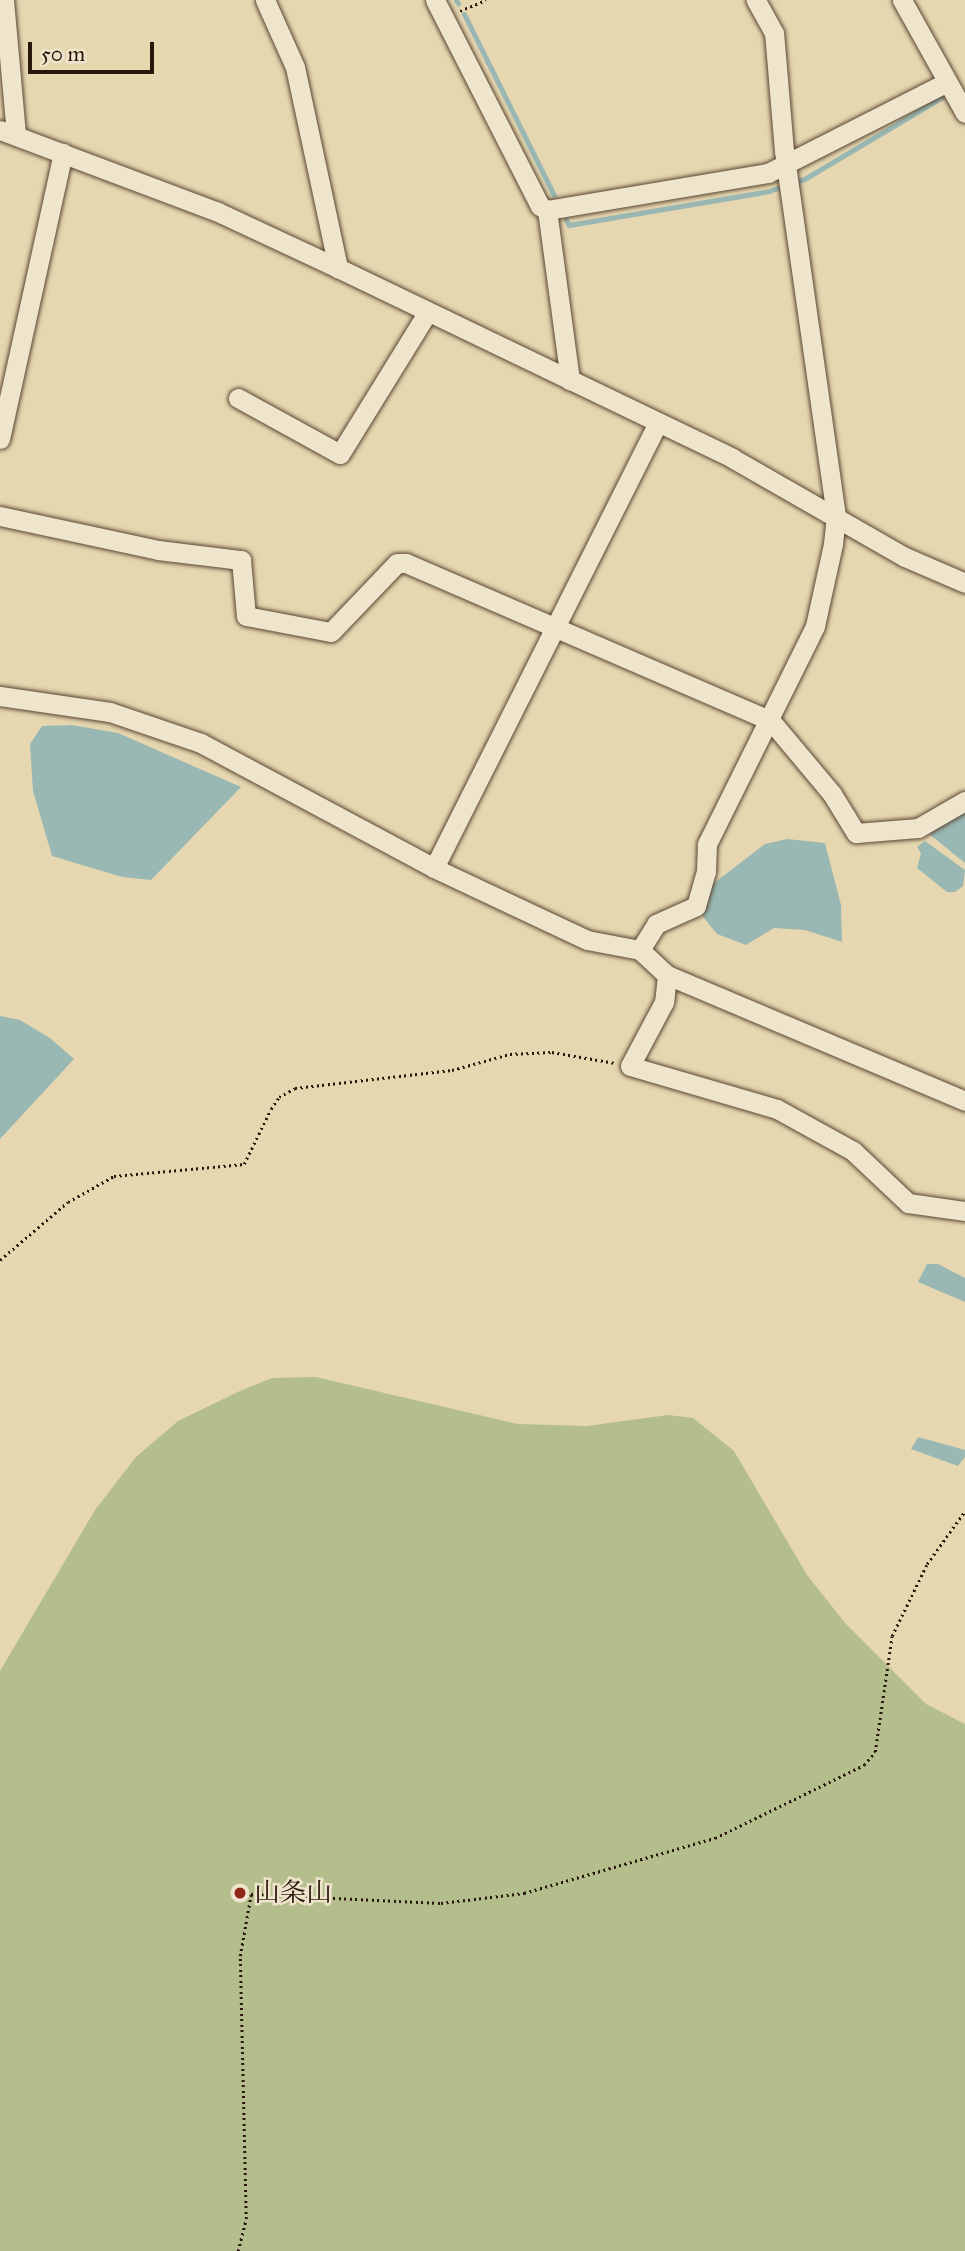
<!DOCTYPE html>
<meta charset="utf-8">
<style>
body{margin:0}
#map{position:relative;width:965px;height:2251px;overflow:hidden;background:#e6d7b0;font-family:"IM FELL Great Primer","Noto Serif JP",serif}
div>[style]{position:absolute}
.green>*{inset:0;background:#b4be8c}
.water>*{inset:0;background:#99b8b4}
.stream>*{height:5px;margin:-2.5px;padding:0 2.5px;transform-origin:2.5px;border-radius:2.5px;background:#99b8b4}
.path>*{height:2.5px;margin-top:-1.25px;transform-origin:0;background:repeating-linear-gradient(90deg,#2b160b 0 2px,transparent 0 5.5px)}
.roads{filter:drop-shadow(0 0 2px #5a4634) drop-shadow(0 0 2px #5a4634)}
.minor>*{height:19px;margin:-9.5px;padding:0 9.5px;transform-origin:9.5px;border-radius:9.5px;background:#efe5cc}
.dots>*{width:19px;height:19px;translate:-50% -50%;box-sizing:border-box;border:4px solid #efe5cc;border-radius:50%}
span{translate:-50% -50%;white-space:nowrap;text-align:center;line-height:1.15;-webkit-text-stroke:5px #efe5cc;paint-order:stroke}
.poi-label{font-size:26px;color:#2b160b}
.left{translate:0 -50%;text-align:left}
.scale{position:absolute;left:28px;top:42px;width:126px;height:32px;box-sizing:border-box;border:4px solid #2b160b;border-top:0;padding-left:9px;font-size:21px;line-height:24px;white-space:nowrap;color:#2b160b;-webkit-text-stroke:5px #efe5cc;paint-order:stroke}
</style>
<div id="map">
<div class="green">
<i style="clip-path:polygon(316px 1377px,518px 1424px,587px 1426px,668px 1415px,693px 1418px,734px 1451px,807px 1575px,846px 1624px,926px 1704px,965px 1724px,965px 2251px,0 2251px,0 1671px,95px 1510px,136px 1457px,178px 1421px,240px 1391px,272px 1378px)"></i>
</div>
<div class="water">
<i style="clip-path:polygon(72px 725px,118px 733px,241px 787px,151px 880px,122px 877px,52px 856px,33px 791px,30px 744px,42px 726px)"></i>
<i style="clip-path:polygon(959px 809px,965px 814px,965px 863px,923px 829px)"></i>
<i style="clip-path:polygon(787px 839px,825px 843px,841px 905px,842px 942px,805px 930px,774px 928px,746px 945px,717px 934px,700px 913px,714px 883px,765px 844px)"></i>
<i style="clip-path:polygon(925px 841px,965px 870px,963px 886px,955px 892px,947px 892px,917px 868px,921px 853px,917px 847px)"></i>
<i style="clip-path:polygon(0 1016px,20px 1020px,50px 1038px,74px 1059px,0 1139px)"></i>
<i style="clip-path:polygon(927px 1264px,938px 1264px,965px 1278px,965px 1302px,918px 1282px)"></i>
<i style="clip-path:polygon(918px 1437px,965px 1450px,965px 1457px,958px 1466px,911px 1449px)"></i>
</div>
<div class="stream">
<i style="left:456px;top:0;width:4px;rotate:56deg"></i>
<i style="left:464px;top:14px;width:202px;rotate:63.6deg"></i>
<i style="left:566px;top:220px;width:6px;rotate:59deg"></i>
<i style="left:569px;top:225px;width:203px;rotate:-9.6deg"></i>
<i style="left:769px;top:191px;width:39px;rotate:-19deg"></i>
<i style="left:806px;top:178px;width:157px;rotate:-30.7deg"></i>
</div>
<div class="path">
<i style="left:460px;top:11px;width:28px;rotate:-23deg"></i>
<i style="left:0;top:1260px;width:89px;rotate:-40.5deg"></i>
<i style="left:68px;top:1202px;width:53px;rotate:-29.5deg"></i>
<i style="left:114px;top:1176px;width:131px;rotate:-5.3deg"></i>
<i style="left:244px;top:1164px;width:61px;rotate:-63.9deg"></i>
<i style="left:271px;top:1109px;width:14px;rotate:-56deg"></i>
<i style="left:279px;top:1097px;width:18px;rotate:-29deg"></i>
<i style="left:295px;top:1088px;width:158px;rotate:-6.5deg"></i>
<i style="left:452px;top:1070px;width:60px;rotate:-15.4deg"></i>
<i style="left:510px;top:1054px;width:42px;rotate:-2.7deg"></i>
<i style="left:552px;top:1052px;width:64px;rotate:9.9deg"></i>
<i style="left:238px;top:2251px;width:33px;rotate:-76deg"></i>
<i style="left:246px;top:2219px;width:263px;rotate:-91.3deg"></i>
<i style="left:240px;top:1956px;width:63px;rotate:-79.9deg"></i>
<i style="left:251px;top:1894px;width:190px;rotate:2.7deg"></i>
<i style="left:441px;top:1903px;width:84px;rotate:-6.9deg"></i>
<i style="left:524px;top:1893px;width:199px;rotate:-16.1deg"></i>
<i style="left:715px;top:1838px;width:166px;rotate:-26.1deg"></i>
<i style="left:864px;top:1765px;width:17px;rotate:-50deg"></i>
<i style="left:875px;top:1752px;width:117px;rotate:-81.7deg"></i>
<i style="left:892px;top:1636px;width:80px;rotate:-64.1deg"></i>
<i style="left:927px;top:1564px;width:65px;rotate:-54.4deg"></i>
</div>
<div class="roads">
<div class="minor">
<i style="left:4px;top:0;width:136px;rotate:84.9deg"></i>
<i style="left:265px;top:0;width:73px;rotate:65.9deg"></i>
<i style="left:295px;top:67px;width:206px;rotate:77.9deg"></i>
<i style="left:435px;top:0;width:231px;rotate:63deg"></i>
<i style="left:540px;top:206px;width:8px;rotate:30deg"></i>
<i style="left:547px;top:210px;width:224px;rotate:-9.5deg"></i>
<i style="left:768px;top:173px;width:201px;rotate:-26.9deg"></i>
<i style="left:902px;top:0;width:129px;rotate:60.9deg"></i>
<i style="left:0;top:130px;width:233px;rotate:20.6deg"></i>
<i style="left:218px;top:212px;width:132px;rotate:25deg"></i>
<i style="left:338px;top:268px;width:437px;rotate:25.7deg"></i>
<i style="left:732px;top:458px;width:199px;rotate:29.8deg"></i>
<i style="left:905px;top:557px;width:65px;rotate:23.4deg"></i>
<i style="left:547px;top:210px;width:172px;rotate:82.3deg"></i>
<i style="left:238px;top:398px;width:116px;rotate:28.8deg"></i>
<i style="left:340px;top:454px;width:166px;rotate:-58.3deg"></i>
<i style="left:0;top:439px;width:293px;rotate:-77.6deg"></i>
<i style="left:0;top:516px;width:162px;rotate:12.1deg"></i>
<i style="left:158px;top:550px;width:84px;rotate:6.9deg"></i>
<i style="left:241px;top:560px;width:56px;rotate:84.9deg"></i>
<i style="left:246px;top:616px;width:86px;rotate:10.7deg"></i>
<i style="left:331px;top:632px;width:95px;rotate:-46.3deg"></i>
<i style="left:397px;top:563px;width:9px"></i>
<i style="left:406px;top:563px;width:398px;rotate:23.4deg"></i>
<i style="left:771px;top:721px;width:95px;rotate:50.1deg"></i>
<i style="left:832px;top:794px;width:46px;rotate:58.4deg"></i>
<i style="left:856px;top:833px;width:62px;rotate:-4.6deg"></i>
<i style="left:918px;top:828px;width:54px;rotate:-29.9deg"></i>
<i style="left:0;top:696px;width:111px;rotate:8.3deg"></i>
<i style="left:110px;top:712px;width:96px;rotate:18.8deg"></i>
<i style="left:201px;top:743px;width:264px;rotate:28.2deg"></i>
<i style="left:434px;top:868px;width:169px;rotate:25.2deg"></i>
<i style="left:587px;top:940px;width:54px;rotate:10.7deg"></i>
<i style="left:640px;top:950px;width:37px;rotate:43deg"></i>
<i style="left:667px;top:975px;width:324px;rotate:22.9deg"></i>
<i style="left:434px;top:868px;width:498px;rotate:-63.3deg"></i>
<i style="left:640px;top:950px;width:31px;rotate:-58deg"></i>
<i style="left:656px;top:924px;width:44px;rotate:-24.2deg"></i>
<i style="left:696px;top:906px;width:35px;rotate:-74deg"></i>
<i style="left:706px;top:872px;width:28px;rotate:-88deg"></i>
<i style="left:707px;top:844px;width:243px;rotate:-63.6deg"></i>
<i style="left:815px;top:626px;width:84px;rotate:-77.6deg"></i>
<i style="left:833px;top:544px;width:28px;rotate:-84deg"></i>
<i style="left:836px;top:516px;width:369px;rotate:-98.1deg"></i>
<i style="left:784px;top:151px;width:118px;rotate:-94.8deg"></i>
<i style="left:774px;top:33px;width:38px;rotate:-119deg"></i>
<i style="left:667px;top:975px;width:27px;rotate:96deg"></i>
<i style="left:664px;top:1002px;width:72px;rotate:118deg"></i>
<i style="left:630px;top:1066px;width:153px;rotate:16.3deg"></i>
<i style="left:777px;top:1109px;width:87px;rotate:28.9deg"></i>
<i style="left:853px;top:1151px;width:76px;rotate:43.4deg"></i>
<i style="left:908px;top:1203px;width:58px;rotate:8deg"></i>
</div>
</div>
<div class="dots">
<i style="left:240px;top:1893px;background:#8f2418"></i>
</div>
<div class="poi-label">
<span class="left" style="left:254px;top:1893px">山条山</span>
</div>
<div class="scale">50 m</div>
</div>
